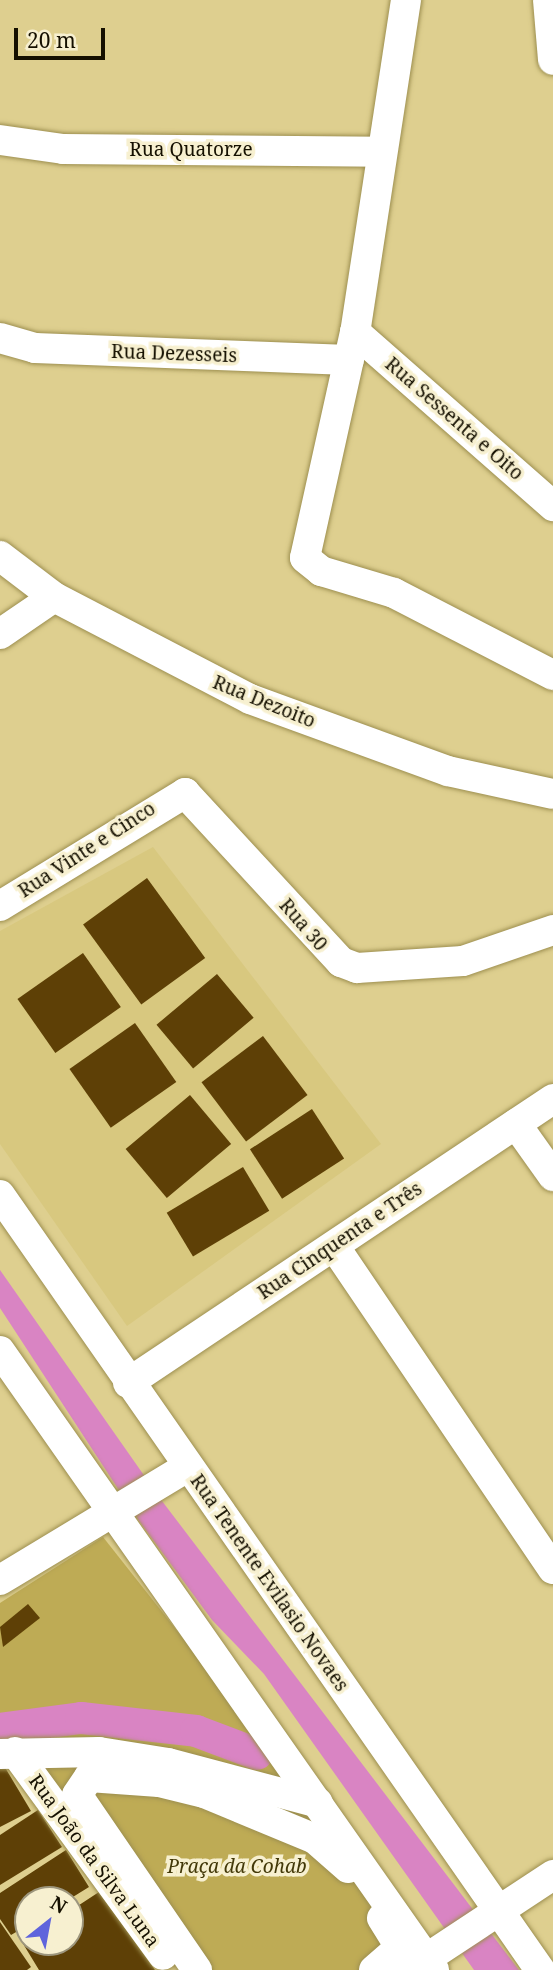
<!DOCTYPE html>
<meta charset="utf-8">
<style>
body{margin:0}
#map{position:relative;width:553px;height:1970px;overflow:hidden;background:#decf8f;font-family:"Noto Serif",serif}
div>[style]{position:absolute}
.built>*{inset:0;background:#d8c87f}
.green>*{inset:0;background:#beab55}
.water>*{inset:0;background:#d984c3}
.canal>*{height:32px;margin:-16px;padding:0 16px;transform-origin:16px;border-radius:16px;background:#d984c3}
.building>*{inset:0;background:#5e4006;transform-origin:0 0}
.roads{filter:drop-shadow(0 0 2px #9d8f50) drop-shadow(0 0 2px #9d8f50)}
.minor>*{height:30px;margin:-15px;padding:0 15px;transform-origin:15px;border-radius:15px;background:#fff}
span{translate:-50% -50%;white-space:nowrap;text-align:center;line-height:1.15;-webkit-text-stroke:7px #f7f0d0;paint-order:stroke}
.street-label{font-size:19px;color:#151000}
.park-label{font-size:19px;color:#423808;font-style:italic}
.north{position:absolute;left:14px;top:1886px;width:70px;height:70px;box-sizing:border-box;background:#f7f0d0;border:2px solid #9d967d;border-radius:50%;rotate:31deg;font-size:19px;font-weight:700;line-height:28px;text-align:center;color:#151000}
.north::after{content:'';display:block;margin:auto;width:24px;height:32px;background:#5f64dc;clip-path:polygon(50% 0,100% 100%,50% 72%,0 100%)}
.scale{position:absolute;left:14px;top:28px;width:91px;height:32px;box-sizing:border-box;border:4px solid #151000;border-top:0;padding-left:9px;font-size:21px;line-height:24px;white-space:nowrap;color:#151000;-webkit-text-stroke:5px #f7f0d0;paint-order:stroke}
</style>
<div id="map">
<div class="built">
<i style="clip-path:polygon(153px 847px,381px 1144px,127px 1326px,0 1144px,0 931px)"></i>
</div>
<div class="green">
<i style="clip-path:polygon(103px 1537px,295px 1780px,413px 1943px,394px 1970px,182px 1970px,0 1741px,0 1603px)"></i>
</div>
<div class="water">
<i style="clip-path:polygon(0 1270px,162px 1501px,519px 1970px,474px 1970px,264px 1674px,212px 1620px,139px 1521px,0 1308px)"></i>
</div>
<div class="canal">
<i style="left:0;top:1729px;width:82px;rotate:-7.7deg"></i>
<i style="left:81px;top:1718px;width:116px;rotate:6.4deg"></i>
<i style="left:196px;top:1731px;width:65px;rotate:20.7deg"></i>
</div>
<div class="building">
<i style="left:147px;top:878px;width:99px;height:79px;rotate:54deg"></i>
<i style="left:83px;top:953px;width:66px;height:80px;rotate:55deg"></i>
<i style="left:217px;top:974px;width:57px;height:79px;rotate:50deg"></i>
<i style="left:135px;top:1023px;width:72px;height:80px;rotate:55deg"></i>
<i style="left:263px;top:1036px;width:74px;height:77px;rotate:53deg"></i>
<i style="left:190px;top:1095px;width:64px;height:84px;rotate:50deg"></i>
<i style="left:312px;top:1109px;width:59px;height:74px;rotate:57deg"></i>
<i style="left:243px;top:1167px;width:51px;height:89px;rotate:59deg"></i>
<i style="clip-path:polygon(28px 1604px,40px 1618px,3px 1647px,0 1627px)"></i>
<i style="clip-path:polygon(0 1759px,31px 1811px,0 1827px)"></i>
<i style="clip-path:polygon(38px 1810px,62px 1847px,0 1885px,0 1835px)"></i>
<i style="clip-path:polygon(66px 1850px,89px 1887px,68px 1900px,28px 1900px,28px 1925px,11px 1935px,0 1919px,0 1893px)"></i>
<i style="clip-path:polygon(99px 1892px,155px 1970px,39px 1970px,22px 1942px,70px 1942px,70px 1911px)"></i>
<i style="clip-path:polygon(0 1922px,31px 1967px,27px 1970px,0 1970px)"></i>
</div>
<div class="roads">
<div class="minor">
<i style="left:406px;top:0;width:336px;rotate:98.7deg"></i>
<i style="left:355px;top:332px;width:231px;rotate:102.5deg"></i>
<i style="left:305px;top:558px;width:21px;rotate:39deg"></i>
<i style="left:321px;top:571px;width:76px;rotate:16.8deg"></i>
<i style="left:394px;top:593px;width:179px;rotate:27.3deg"></i>
<i style="left:548px;top:0;width:60px;rotate:85.2deg"></i>
<i style="left:0;top:140px;width:64px;rotate:8.1deg"></i>
<i style="left:63px;top:149px;width:319px;rotate:0.5deg"></i>
<i style="left:355px;top:332px;width:264px;rotate:41.3deg"></i>
<i style="left:0;top:338px;width:36px;rotate:16deg"></i>
<i style="left:35px;top:348px;width:314px;rotate:2.2deg"></i>
<i style="left:0;top:556px;width:68px;rotate:37.2deg"></i>
<i style="left:54px;top:597px;width:221px;rotate:27.5deg"></i>
<i style="left:250px;top:699px;width:211px;rotate:20deg"></i>
<i style="left:448px;top:771px;width:107px;rotate:12.4deg"></i>
<i style="left:0;top:634px;width:65px;rotate:-34.4deg"></i>
<i style="left:0;top:906px;width:217px;rotate:-31.4deg"></i>
<i style="left:185px;top:793px;width:230px;rotate:47.3deg"></i>
<i style="left:341px;top:962px;width:17px;rotate:21deg"></i>
<i style="left:357px;top:968px;width:106px;rotate:-3.8deg"></i>
<i style="left:463px;top:961px;width:95px;rotate:-19deg"></i>
<i style="left:516px;top:1124px;width:64px;rotate:54.6deg"></i>
<i style="left:0;top:1195px;width:945px;rotate:55.13deg"></i>
<i style="left:334px;top:1246px;width:390px;rotate:55.9deg"></i>
<i style="left:0;top:1351px;width:756px;rotate:54.96deg"></i>
<i style="left:128px;top:1383px;width:511px;rotate:-33.75deg"></i>
<i style="left:0;top:1580px;width:218px;rotate:-31.1deg"></i>
<i style="left:15px;top:1752px;width:251px;rotate:53.9deg"></i>
<i style="left:0;top:1754px;width:99px;rotate:-1.2deg"></i>
<i style="left:99px;top:1752px;width:70px;rotate:9.1deg"></i>
<i style="left:168px;top:1763px;width:155px;rotate:14.9deg"></i>
<i style="left:197px;top:1970px;width:212px;rotate:-124.4deg"></i>
<i style="left:77px;top:1795px;width:22px;rotate:-56deg"></i>
<i style="left:89px;top:1777px;width:70px;rotate:4.1deg"></i>
<i style="left:159px;top:1782px;width:46px;rotate:13.7deg"></i>
<i style="left:204px;top:1793px;width:120px;rotate:22.5deg"></i>
<i style="left:315px;top:1839px;width:44px;rotate:41.3deg"></i>
<i style="left:374px;top:1970px;width:35px;rotate:-41deg"></i>
<i style="left:400px;top:1947px;width:34px;rotate:-122deg"></i>
<i style="left:409px;top:1970px;width:173px;rotate:-33.4deg"></i>
</div>
</div>
<div class="street-label">
<span style="left:191px;top:150px">Rua Quatorze</span>
<span style="left:174px;top:354px;rotate:2deg">Rua Dezesseis</span>
<span style="left:454px;top:419px;rotate:41deg">Rua Sessenta e Oito</span>
<span style="left:264px;top:702px;rotate:22deg">Rua Dezoito</span>
<span style="left:87px;top:850px;rotate:-33deg">Rua Vinte e Cinco</span>
<span style="left:303px;top:925px;rotate:49deg">Rua 30</span>
<span style="left:340px;top:1241px;rotate:-34deg">Rua Cinquenta e Três</span>
<span style="left:269px;top:1583px;rotate:55deg">Rua Tenente Evilasio Novaes</span>
<span style="left:94px;top:1861px;rotate:54deg">Rua João da Silva Luna</span>
</div>
<div class="park-label">
<span style="left:237px;top:1867px">Praça da Cohab</span>
</div>
<div class="north">N</div>
<div class="scale">20 m</div>
</div>
